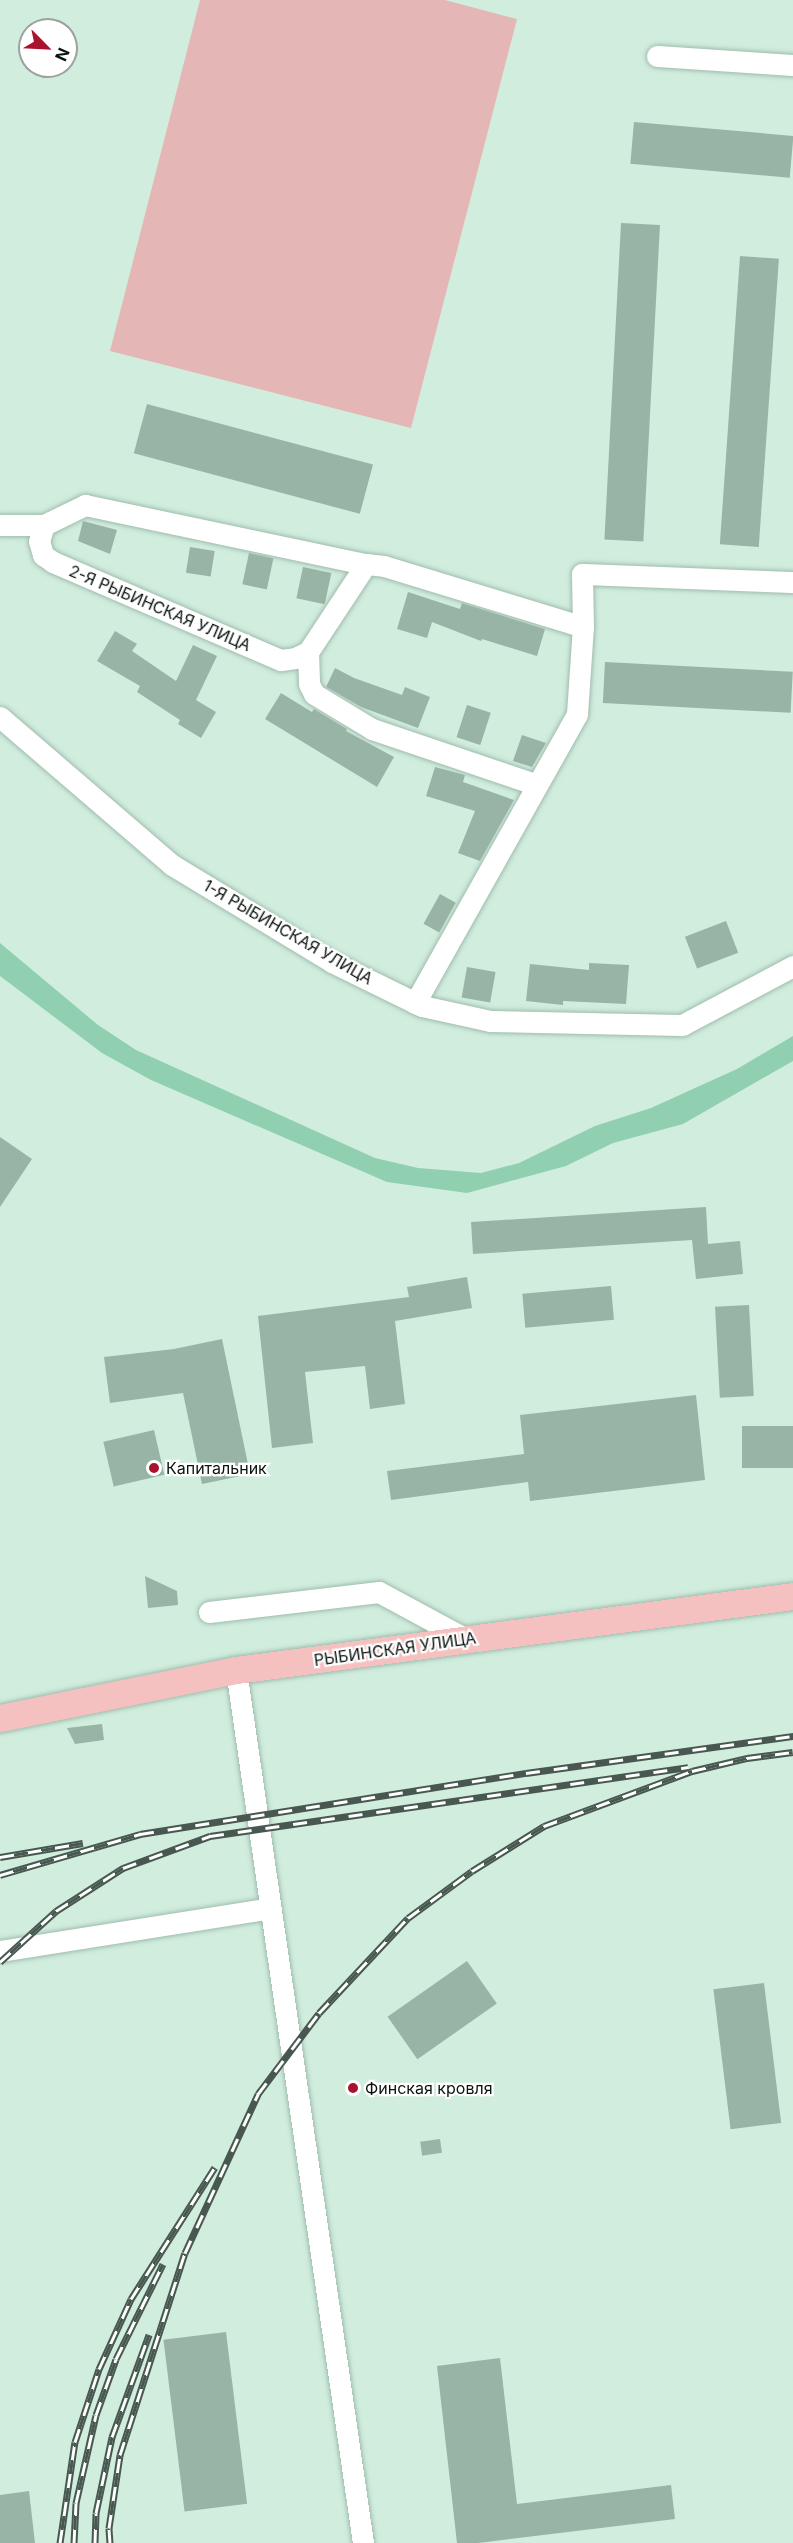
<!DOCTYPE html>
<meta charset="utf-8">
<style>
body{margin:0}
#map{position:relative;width:793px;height:2543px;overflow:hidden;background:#d0edde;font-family:Inter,sans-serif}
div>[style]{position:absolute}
.green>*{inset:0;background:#e4b7b6}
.water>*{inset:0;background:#90d0b1}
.building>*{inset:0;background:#98b4a6;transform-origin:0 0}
.roads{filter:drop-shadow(0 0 2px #a0bcad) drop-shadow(0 0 2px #a0bcad)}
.minor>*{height:21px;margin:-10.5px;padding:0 10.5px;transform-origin:10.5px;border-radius:10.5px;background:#fff}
.major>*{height:27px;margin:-13.5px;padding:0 13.5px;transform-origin:13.5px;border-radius:13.5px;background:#f5c1c0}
.rail>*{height:7px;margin-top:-3.5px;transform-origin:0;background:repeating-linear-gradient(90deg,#fff 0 14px,#485850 0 28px);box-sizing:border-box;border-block:2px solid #485850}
.dots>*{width:16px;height:16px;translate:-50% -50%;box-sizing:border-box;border:3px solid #fff;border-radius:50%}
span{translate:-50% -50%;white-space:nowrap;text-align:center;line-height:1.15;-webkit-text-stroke:4.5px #fff;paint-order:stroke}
.street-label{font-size:16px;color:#09130e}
.poi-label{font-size:16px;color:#09130e}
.left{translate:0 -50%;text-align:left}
.north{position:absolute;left:18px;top:18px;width:60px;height:60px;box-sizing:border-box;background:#fff;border:2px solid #9da19f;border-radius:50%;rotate:114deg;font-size:16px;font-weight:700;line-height:24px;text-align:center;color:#09130e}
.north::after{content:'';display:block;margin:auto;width:21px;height:27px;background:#aa132d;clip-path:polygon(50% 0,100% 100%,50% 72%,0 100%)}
</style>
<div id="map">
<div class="green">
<i style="clip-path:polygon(200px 0,445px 0,517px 19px,411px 428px,110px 351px)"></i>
</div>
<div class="water">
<i style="clip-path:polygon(0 943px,98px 1025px,136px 1050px,375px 1158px,418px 1168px,481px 1173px,519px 1163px,595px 1126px,651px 1108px,737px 1069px,793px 1036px,793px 1061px,683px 1124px,613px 1143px,566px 1166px,467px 1193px,387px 1182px,151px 1080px,102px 1053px,0 976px)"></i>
</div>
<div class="building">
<i style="left:634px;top:122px;width:160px;height:42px;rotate:5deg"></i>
<i style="left:621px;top:223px;width:39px;height:317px;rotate:3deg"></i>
<i style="left:740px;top:256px;width:39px;height:289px;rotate:4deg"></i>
<i style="left:147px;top:404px;width:234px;height:51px;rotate:15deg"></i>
<i style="clip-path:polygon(83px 521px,117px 530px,110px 554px,78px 541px)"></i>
<i style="left:190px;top:547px;width:25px;height:26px;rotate:9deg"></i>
<i style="left:249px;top:553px;width:25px;height:32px;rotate:12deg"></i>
<i style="left:303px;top:567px;width:29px;height:32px;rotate:12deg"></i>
<i style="clip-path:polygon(408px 592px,460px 609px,462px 603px,545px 629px,537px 656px,482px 639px,481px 641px,432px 622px,427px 638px,397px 629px)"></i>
<i style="clip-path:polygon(115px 631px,137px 644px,132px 651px,176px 681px,193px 645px,217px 656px,196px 700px,216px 712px,201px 738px,178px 724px,180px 720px,137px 692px,140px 686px,97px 661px)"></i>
<i style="left:605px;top:662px;width:188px;height:41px;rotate:3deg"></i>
<i style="clip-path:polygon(335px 668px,354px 678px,402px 695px,405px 687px,430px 697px,418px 728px,361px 707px,326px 687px)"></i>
<i style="clip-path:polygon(281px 693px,312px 712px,314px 709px,347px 729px,346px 731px,394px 757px,377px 787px,265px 719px)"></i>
<i style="left:467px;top:705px;width:25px;height:34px;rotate:18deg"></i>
<i style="clip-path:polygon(522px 735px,546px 743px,532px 767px,513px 761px)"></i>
<i style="clip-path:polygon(435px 767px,465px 775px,463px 782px,514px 800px,480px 861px,458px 853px,475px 811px,426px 796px)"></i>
<i style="left:440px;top:894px;width:18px;height:34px;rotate:29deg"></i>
<i style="left:726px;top:921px;width:34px;height:44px;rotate:69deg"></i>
<i style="clip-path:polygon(589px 963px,629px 965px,626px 1004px,563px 1001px,563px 1005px,526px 1001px,530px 964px,589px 970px)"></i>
<i style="left:467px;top:967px;width:29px;height:31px;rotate:10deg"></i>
<i style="clip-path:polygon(0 1137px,32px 1159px,0 1207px)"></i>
<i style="clip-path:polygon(706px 1207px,708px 1244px,740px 1241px,743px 1274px,696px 1279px,692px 1240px,473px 1254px,471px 1222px)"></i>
<i style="clip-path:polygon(467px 1277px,472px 1308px,395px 1321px,405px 1404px,370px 1409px,365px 1366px,305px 1372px,313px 1443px,272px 1448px,258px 1316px,409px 1297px,407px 1287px)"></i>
<i style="left:611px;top:1286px;width:34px;height:89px;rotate:85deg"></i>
<i style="left:749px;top:1305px;width:91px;height:34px;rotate:87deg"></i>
<i style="clip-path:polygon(222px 1339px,250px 1474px,202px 1484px,183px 1393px,110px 1403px,104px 1357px,174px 1349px)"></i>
<i style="clip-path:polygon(696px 1395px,705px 1480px,530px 1501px,528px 1482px,391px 1500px,387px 1471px,524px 1454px,520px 1415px)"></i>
<i style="left:793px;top:1426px;width:42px;height:51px;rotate:90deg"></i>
<i style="left:154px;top:1430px;width:46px;height:52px;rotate:77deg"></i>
<i style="clip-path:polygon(145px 1576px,177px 1591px,178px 1605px,148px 1608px)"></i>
<i style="clip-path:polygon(102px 1724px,104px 1740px,75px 1744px,67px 1728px)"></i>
<i style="left:467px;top:1961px;width:52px;height:97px;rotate:55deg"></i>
<i style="left:764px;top:1983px;width:141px;height:51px;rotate:83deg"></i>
<i style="left:440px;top:2139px;width:14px;height:20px;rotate:82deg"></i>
<i style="left:226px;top:2332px;width:173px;height:63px;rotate:83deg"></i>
<i style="clip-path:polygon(500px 2358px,517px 2504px,671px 2485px,675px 2519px,478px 2543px,457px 2543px,437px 2366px)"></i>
<i style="clip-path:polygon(29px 2491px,35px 2543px,0 2543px,0 2495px)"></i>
</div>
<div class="roads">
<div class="minor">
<i style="left:657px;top:56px;width:136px;rotate:3.8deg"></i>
<i style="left:0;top:525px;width:44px"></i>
<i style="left:44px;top:525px;width:46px;rotate:-26deg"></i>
<i style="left:85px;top:505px;width:287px;rotate:11.9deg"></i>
<i style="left:366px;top:564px;width:18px;rotate:6deg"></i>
<i style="left:384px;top:566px;width:208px;rotate:17deg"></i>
<i style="left:583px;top:627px;width:53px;rotate:-91.1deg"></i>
<i style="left:582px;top:574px;width:211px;rotate:2.2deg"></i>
<i style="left:44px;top:525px;width:17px;rotate:107deg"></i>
<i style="left:39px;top:541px;width:15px;rotate:74deg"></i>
<i style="left:43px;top:555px;width:12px;rotate:35deg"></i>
<i style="left:53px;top:562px;width:248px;rotate:23.3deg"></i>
<i style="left:281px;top:660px;width:14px;rotate:-8deg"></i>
<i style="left:295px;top:658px;width:14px;rotate:-25deg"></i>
<i style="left:366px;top:564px;width:105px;rotate:123.4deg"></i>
<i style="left:308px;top:652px;width:32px;rotate:88deg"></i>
<i style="left:309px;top:684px;width:11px;rotate:63deg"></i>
<i style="left:314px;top:694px;width:68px;rotate:31.1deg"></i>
<i style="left:372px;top:729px;width:174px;rotate:18.7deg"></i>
<i style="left:0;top:717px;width:227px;rotate:40.7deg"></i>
<i style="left:172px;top:865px;width:187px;rotate:31.2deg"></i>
<i style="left:332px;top:962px;width:100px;rotate:26.1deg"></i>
<i style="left:422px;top:1006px;width:70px;rotate:12.4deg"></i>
<i style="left:490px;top:1021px;width:192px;rotate:1.2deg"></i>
<i style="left:682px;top:1025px;width:126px;rotate:-28deg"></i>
<i style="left:415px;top:1003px;width:331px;rotate:-60.7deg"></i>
<i style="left:577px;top:714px;width:87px;rotate:-86.1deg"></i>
<i style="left:209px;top:1612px;width:171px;rotate:-6.7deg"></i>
<i style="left:379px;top:1592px;width:99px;rotate:28.4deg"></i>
<i style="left:236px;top:1670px;width:882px;rotate:81.72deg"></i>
<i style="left:0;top:1951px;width:273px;rotate:-9deg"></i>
</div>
<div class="major">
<i style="left:0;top:1718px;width:241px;rotate:-11.5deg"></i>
<i style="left:236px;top:1670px;width:562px;rotate:-7.57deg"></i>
</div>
</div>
<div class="rail">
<i style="left:0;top:1857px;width:84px;rotate:-9.6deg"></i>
<i style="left:0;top:1875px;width:146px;rotate:-16.3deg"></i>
<i style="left:140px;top:1834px;width:391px;rotate:-9deg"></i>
<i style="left:526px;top:1773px;width:270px;rotate:-7.9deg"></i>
<i style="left:0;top:1962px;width:76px;rotate:-42.3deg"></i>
<i style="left:56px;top:1911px;width:80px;rotate:-32.7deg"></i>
<i style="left:123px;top:1868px;width:93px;rotate:-20.2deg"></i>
<i style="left:210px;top:1836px;width:483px;rotate:-8.2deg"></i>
<i style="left:60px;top:2543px;width:102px;rotate:-81.6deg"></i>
<i style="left:75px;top:2442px;width:77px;rotate:-71.8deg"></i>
<i style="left:99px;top:2369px;width:77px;rotate:-65.4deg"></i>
<i style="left:131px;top:2299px;width:156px;rotate:-57.5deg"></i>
<i style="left:74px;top:2543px;width:40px;rotate:-87.1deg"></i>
<i style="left:76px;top:2503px;width:90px;rotate:-77.2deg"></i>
<i style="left:96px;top:2415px;width:59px;rotate:-70.3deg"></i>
<i style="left:116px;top:2359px;width:106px;rotate:-63.7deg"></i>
<i style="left:95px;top:2543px;width:30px;rotate:-88deg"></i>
<i style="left:96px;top:2513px;width:78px;rotate:-78.1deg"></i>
<i style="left:112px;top:2437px;width:109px;rotate:-70.1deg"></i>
<i style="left:110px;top:2543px;width:15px;rotate:-94deg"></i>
<i style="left:109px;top:2528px;width:74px;rotate:-81.4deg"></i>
<i style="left:120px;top:2455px;width:212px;rotate:-72.2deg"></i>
<i style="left:185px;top:2253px;width:175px;rotate:-65.3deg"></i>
<i style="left:258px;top:2094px;width:101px;rotate:-53deg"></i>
<i style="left:319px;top:2013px;width:130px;rotate:-46.9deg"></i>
<i style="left:408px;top:1918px;width:79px;rotate:-36.3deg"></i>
<i style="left:472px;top:1871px;width:85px;rotate:-32deg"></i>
<i style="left:544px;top:1826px;width:158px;rotate:-20.4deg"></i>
<i style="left:692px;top:1771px;width:57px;rotate:-13.3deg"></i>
<i style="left:747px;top:1758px;width:46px;rotate:-7.4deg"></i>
</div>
<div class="dots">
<i style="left:154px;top:1468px;background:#aa132d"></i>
<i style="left:353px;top:2088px;background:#aa132d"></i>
</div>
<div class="street-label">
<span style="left:160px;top:608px;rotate:23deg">2-Я РЫБИНСКАЯ УЛИЦА</span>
<span style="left:288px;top:932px;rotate:30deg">1-Я РЫБИНСКАЯ УЛИЦА</span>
<span style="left:395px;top:1649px;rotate:-8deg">РЫБИНСКАЯ УЛИЦА</span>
</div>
<div class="poi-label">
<span class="left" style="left:166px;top:1468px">Капитальник</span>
<span class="left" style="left:365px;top:2088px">Финская кровля</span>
</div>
<div class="north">N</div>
</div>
